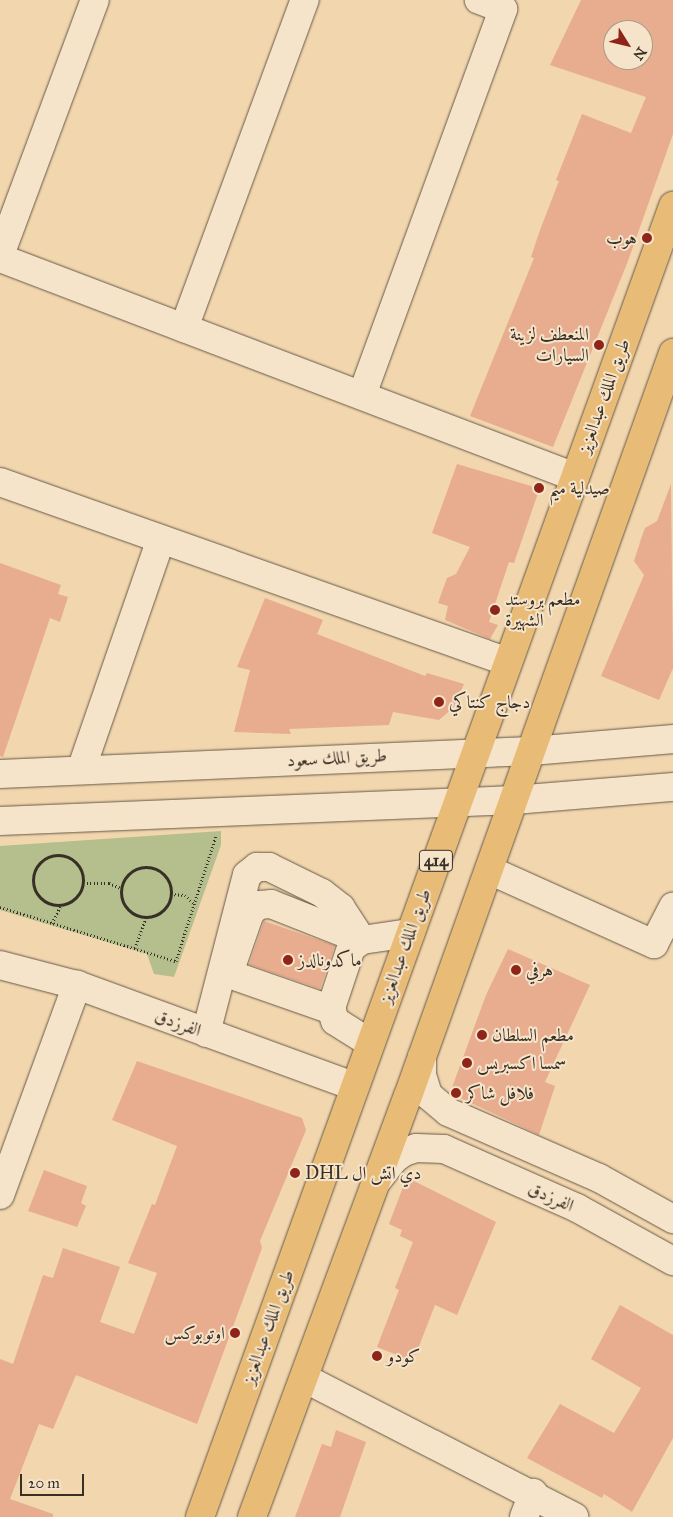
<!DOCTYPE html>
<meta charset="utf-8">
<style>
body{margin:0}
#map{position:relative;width:673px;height:1517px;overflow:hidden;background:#f1d6ae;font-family:"IM FELL Great Primer",Amiri,serif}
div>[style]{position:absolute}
.green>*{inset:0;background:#b5bf8e}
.building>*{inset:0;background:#e8ac8e;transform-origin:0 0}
.path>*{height:3px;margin-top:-1.5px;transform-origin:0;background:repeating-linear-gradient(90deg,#382f25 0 1px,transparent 0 3.5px)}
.path>.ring{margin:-1.5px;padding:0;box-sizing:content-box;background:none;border:3px solid #382f25;border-radius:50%}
.roads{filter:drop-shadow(0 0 1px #665947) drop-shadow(0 0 1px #665947)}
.minor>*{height:28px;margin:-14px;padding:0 14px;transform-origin:14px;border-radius:14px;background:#f6e4ca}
.highway>*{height:28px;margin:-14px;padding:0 14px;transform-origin:14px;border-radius:14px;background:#e8bb77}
.dots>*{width:14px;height:14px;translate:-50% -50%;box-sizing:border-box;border:2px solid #f6e4ca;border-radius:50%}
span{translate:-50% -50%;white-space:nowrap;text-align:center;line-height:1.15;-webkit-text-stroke:4px #f6e4ca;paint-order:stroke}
.shield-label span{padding:1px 4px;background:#f6e4ca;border:1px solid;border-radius:4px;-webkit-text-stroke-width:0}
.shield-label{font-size:16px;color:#382f25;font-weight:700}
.poi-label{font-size:18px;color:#382f25}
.right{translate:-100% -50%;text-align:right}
.left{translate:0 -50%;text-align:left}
.street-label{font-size:18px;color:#382f25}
.north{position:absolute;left:603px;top:20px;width:50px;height:50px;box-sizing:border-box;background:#f6e4ca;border:1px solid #aa9c88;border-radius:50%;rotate:126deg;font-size:14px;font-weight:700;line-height:20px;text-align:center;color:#382f25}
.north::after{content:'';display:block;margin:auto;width:18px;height:22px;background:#8f2418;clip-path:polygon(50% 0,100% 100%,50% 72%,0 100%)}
.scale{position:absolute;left:20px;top:1474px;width:64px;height:22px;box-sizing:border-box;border:2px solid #382f25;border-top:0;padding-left:6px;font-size:15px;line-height:18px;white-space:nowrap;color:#382f25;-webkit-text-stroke:4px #f6e4ca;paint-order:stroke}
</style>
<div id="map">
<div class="green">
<i style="clip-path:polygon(221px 831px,221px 845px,174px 977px,154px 974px,147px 954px,0 910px,0 846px)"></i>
</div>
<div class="building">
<i style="clip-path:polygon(evenodd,581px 0,673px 0,673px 134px,628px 261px,553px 447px,470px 416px,534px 258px,531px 257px,540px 230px,559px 181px,556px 180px,582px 114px,631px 133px,646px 97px,550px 65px,581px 0,613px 30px,643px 30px,643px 60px,613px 60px,613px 30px)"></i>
<i style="clip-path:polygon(457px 464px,531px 486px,538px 493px,514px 563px,509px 562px,489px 622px,498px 625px,490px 639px,445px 620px,448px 606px,438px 603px,447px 578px,456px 574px,470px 547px,432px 533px)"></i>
<i style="clip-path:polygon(671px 484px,673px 668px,659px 700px,601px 676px,644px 575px,634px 561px,641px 539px,645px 528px,657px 521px)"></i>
<i style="clip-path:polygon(0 563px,61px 585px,58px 594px,68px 597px,60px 622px,50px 618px,3px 757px,0 756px)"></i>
<i style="clip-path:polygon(265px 598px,323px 620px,317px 634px,425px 676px,427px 673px,464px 684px,454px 707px,439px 720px,393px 712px,389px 725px,289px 729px,291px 734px,234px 732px,250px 670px,237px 667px)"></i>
<i style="left:264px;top:921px;width:75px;height:46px;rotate:19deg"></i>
<i style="clip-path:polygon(508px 949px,590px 985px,545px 1082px,555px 1086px,539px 1135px,450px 1093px,486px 995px)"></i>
<i style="clip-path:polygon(137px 1061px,302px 1118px,306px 1130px,260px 1241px,262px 1248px,197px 1424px,76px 1375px,53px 1429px,39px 1424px,10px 1499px,53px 1514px,53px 1517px,0 1517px,0 1359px,13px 1364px,43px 1275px,53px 1278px,63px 1248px,120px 1267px,100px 1322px,134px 1334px,157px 1273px,128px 1263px,152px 1204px,155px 1205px,177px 1146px,112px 1120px)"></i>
<i style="clip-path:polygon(44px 1170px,87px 1186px,81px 1203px,86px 1206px,77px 1227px,28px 1211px)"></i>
<i style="clip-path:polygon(412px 1180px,496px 1222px,457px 1315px,435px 1305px,416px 1354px,407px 1359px,377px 1347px,399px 1290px,395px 1288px,413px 1242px,400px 1236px,402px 1230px,389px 1224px,403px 1187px)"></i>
<i style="clip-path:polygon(620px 1305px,673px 1335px,673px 1438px,632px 1512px,604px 1494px,602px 1498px,527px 1458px,560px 1404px,614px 1433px,641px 1388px,591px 1359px)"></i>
<i style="clip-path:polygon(336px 1430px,366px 1442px,340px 1517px,295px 1517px,322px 1444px,331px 1447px)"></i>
</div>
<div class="path">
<i class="ring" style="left:33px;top:855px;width:47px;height:47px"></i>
<i class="ring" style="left:121px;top:867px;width:47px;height:47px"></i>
<i style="left:83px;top:883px;width:26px"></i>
<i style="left:109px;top:883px;width:13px;rotate:23deg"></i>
<i style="left:171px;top:894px;width:14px;rotate:4deg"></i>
<i style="left:185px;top:895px;width:13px;rotate:45deg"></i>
<i style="left:0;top:907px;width:184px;rotate:17.1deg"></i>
<i style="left:176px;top:961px;width:131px;rotate:-72.3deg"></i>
<i style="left:52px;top:923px;width:20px;rotate:-63deg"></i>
<i style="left:135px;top:948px;width:33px;rotate:-70deg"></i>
</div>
<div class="roads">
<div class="minor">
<i style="left:0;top:255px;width:272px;rotate:-69.6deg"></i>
<i style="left:0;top:258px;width:615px;rotate:20.85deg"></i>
<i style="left:184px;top:328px;width:350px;rotate:-69.8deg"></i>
<i style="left:362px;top:395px;width:411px;rotate:-69.9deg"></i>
<i style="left:503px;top:9px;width:26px;rotate:-159deg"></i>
<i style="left:0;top:482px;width:539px;rotate:19.51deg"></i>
<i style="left:81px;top:770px;width:244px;rotate:-70.9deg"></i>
<i style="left:0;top:774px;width:531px;rotate:-2.48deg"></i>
<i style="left:531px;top:751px;width:143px;rotate:-4.8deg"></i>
<i style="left:0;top:821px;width:514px;rotate:-2.34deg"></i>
<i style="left:514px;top:800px;width:160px;rotate:-4.7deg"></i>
<i style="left:489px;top:870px;width:181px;rotate:24.2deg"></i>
<i style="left:654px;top:944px;width:42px;rotate:-62.8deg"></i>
<i style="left:0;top:965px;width:80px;rotate:14.6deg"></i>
<i style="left:77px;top:985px;width:296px;rotate:20.1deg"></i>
<i style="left:332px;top:1010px;width:106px;rotate:-160.7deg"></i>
<i style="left:232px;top:975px;width:5px;rotate:-112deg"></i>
<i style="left:230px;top:970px;width:60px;rotate:-70.7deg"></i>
<i style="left:250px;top:913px;width:11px;rotate:-45deg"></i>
<i style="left:258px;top:905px;width:13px;rotate:-4deg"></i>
<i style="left:271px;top:904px;width:98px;rotate:21.6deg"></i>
<i style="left:206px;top:1033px;width:163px;rotate:-75.5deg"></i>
<i style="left:247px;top:875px;width:13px;rotate:-39deg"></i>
<i style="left:257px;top:867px;width:12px"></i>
<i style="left:269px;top:867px;width:59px;rotate:26.1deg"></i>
<i style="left:322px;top:893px;width:24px;rotate:38deg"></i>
<i style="left:341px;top:908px;width:38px;rotate:57deg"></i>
<i style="left:370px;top:1043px;width:41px;rotate:-147.8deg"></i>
<i style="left:335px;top:1021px;width:14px;rotate:-107deg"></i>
<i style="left:331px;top:1008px;width:63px;rotate:-71.6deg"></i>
<i style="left:351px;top:948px;width:14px;rotate:-36deg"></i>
<i style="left:362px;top:940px;width:49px;rotate:-8.3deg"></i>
<i style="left:422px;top:1057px;width:18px;rotate:90deg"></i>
<i style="left:422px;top:1075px;width:21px;rotate:73deg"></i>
<i style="left:428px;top:1095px;width:26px;rotate:40deg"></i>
<i style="left:448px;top:1112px;width:165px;rotate:23.6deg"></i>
<i style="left:599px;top:1178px;width:85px;rotate:29deg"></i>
<i style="left:377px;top:1181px;width:28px;rotate:-52deg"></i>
<i style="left:394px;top:1159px;width:12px;rotate:-35deg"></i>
<i style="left:404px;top:1152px;width:13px;rotate:-18deg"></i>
<i style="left:416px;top:1148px;width:28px;rotate:2deg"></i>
<i style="left:444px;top:1149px;width:145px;rotate:23.9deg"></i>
<i style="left:577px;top:1208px;width:110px;rotate:28.9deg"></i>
<i style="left:0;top:1195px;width:224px;rotate:-69.9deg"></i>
<i style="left:304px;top:1378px;width:304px;rotate:27.2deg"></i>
<i style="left:524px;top:1517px;width:26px;rotate:-69deg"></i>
</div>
<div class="highway">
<i style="left:200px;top:1517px;width:1394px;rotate:-70.16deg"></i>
<i style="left:252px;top:1517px;width:449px;rotate:-69.7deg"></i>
<i style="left:408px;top:1096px;width:789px;rotate:-70.37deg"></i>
</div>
</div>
<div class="dots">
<i style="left:647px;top:238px;background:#8f2418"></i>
<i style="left:599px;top:345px;background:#8f2418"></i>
<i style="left:539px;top:488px;background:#8f2418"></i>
<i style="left:495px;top:610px;background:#8f2418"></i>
<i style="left:439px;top:702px;background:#8f2418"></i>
<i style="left:288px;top:960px;background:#8f2418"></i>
<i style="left:516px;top:970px;background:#8f2418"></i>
<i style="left:482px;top:1035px;background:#8f2418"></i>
<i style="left:467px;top:1063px;background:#8f2418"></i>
<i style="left:456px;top:1093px;background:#8f2418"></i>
<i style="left:295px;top:1173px;background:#8f2418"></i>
<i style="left:235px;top:1333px;background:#8f2418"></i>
<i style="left:377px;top:1356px;background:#8f2418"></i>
</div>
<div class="shield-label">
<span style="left:436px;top:861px">414</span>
</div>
<div class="poi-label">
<span class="right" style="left:637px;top:238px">هوب</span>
<span class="right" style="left:589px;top:345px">المنعطف لزينة<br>السيارات</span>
<span class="left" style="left:549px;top:488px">صيدلية ميم</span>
<span class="left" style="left:505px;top:610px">مطعم بروستد<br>الشهيرة</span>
<span class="left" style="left:449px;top:702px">دجاج كنتاكي</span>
<span class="left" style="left:298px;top:960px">ماكدونالدز</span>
<span class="left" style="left:526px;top:970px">هرفي</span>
<span class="left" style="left:492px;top:1035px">مطعم السلطان</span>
<span class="left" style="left:477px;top:1063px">سمسا اكسبريس</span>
<span class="left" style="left:466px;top:1093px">فلافل شاكر</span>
<span class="left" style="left:305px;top:1173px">DHL دي اتش ال</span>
<span class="right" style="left:225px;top:1333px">اوتوبوكس</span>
<span class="left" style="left:387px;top:1356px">كودو</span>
</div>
<div class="street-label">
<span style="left:604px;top:396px;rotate:-70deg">طريق الملك عبدالعزيز</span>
<span style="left:337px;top:758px;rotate:-3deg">طريق الملك سعود</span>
<span style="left:405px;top:946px;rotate:-70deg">طريق الملك عبدالعزيز</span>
<span style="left:178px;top:1023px;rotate:20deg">الفرزدق</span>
<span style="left:551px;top:1197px;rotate:24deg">الفرزدق</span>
<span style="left:268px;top:1327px;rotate:-70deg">طريق الملك عبدالعزيز</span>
</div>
<div class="north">N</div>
<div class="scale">20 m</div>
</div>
